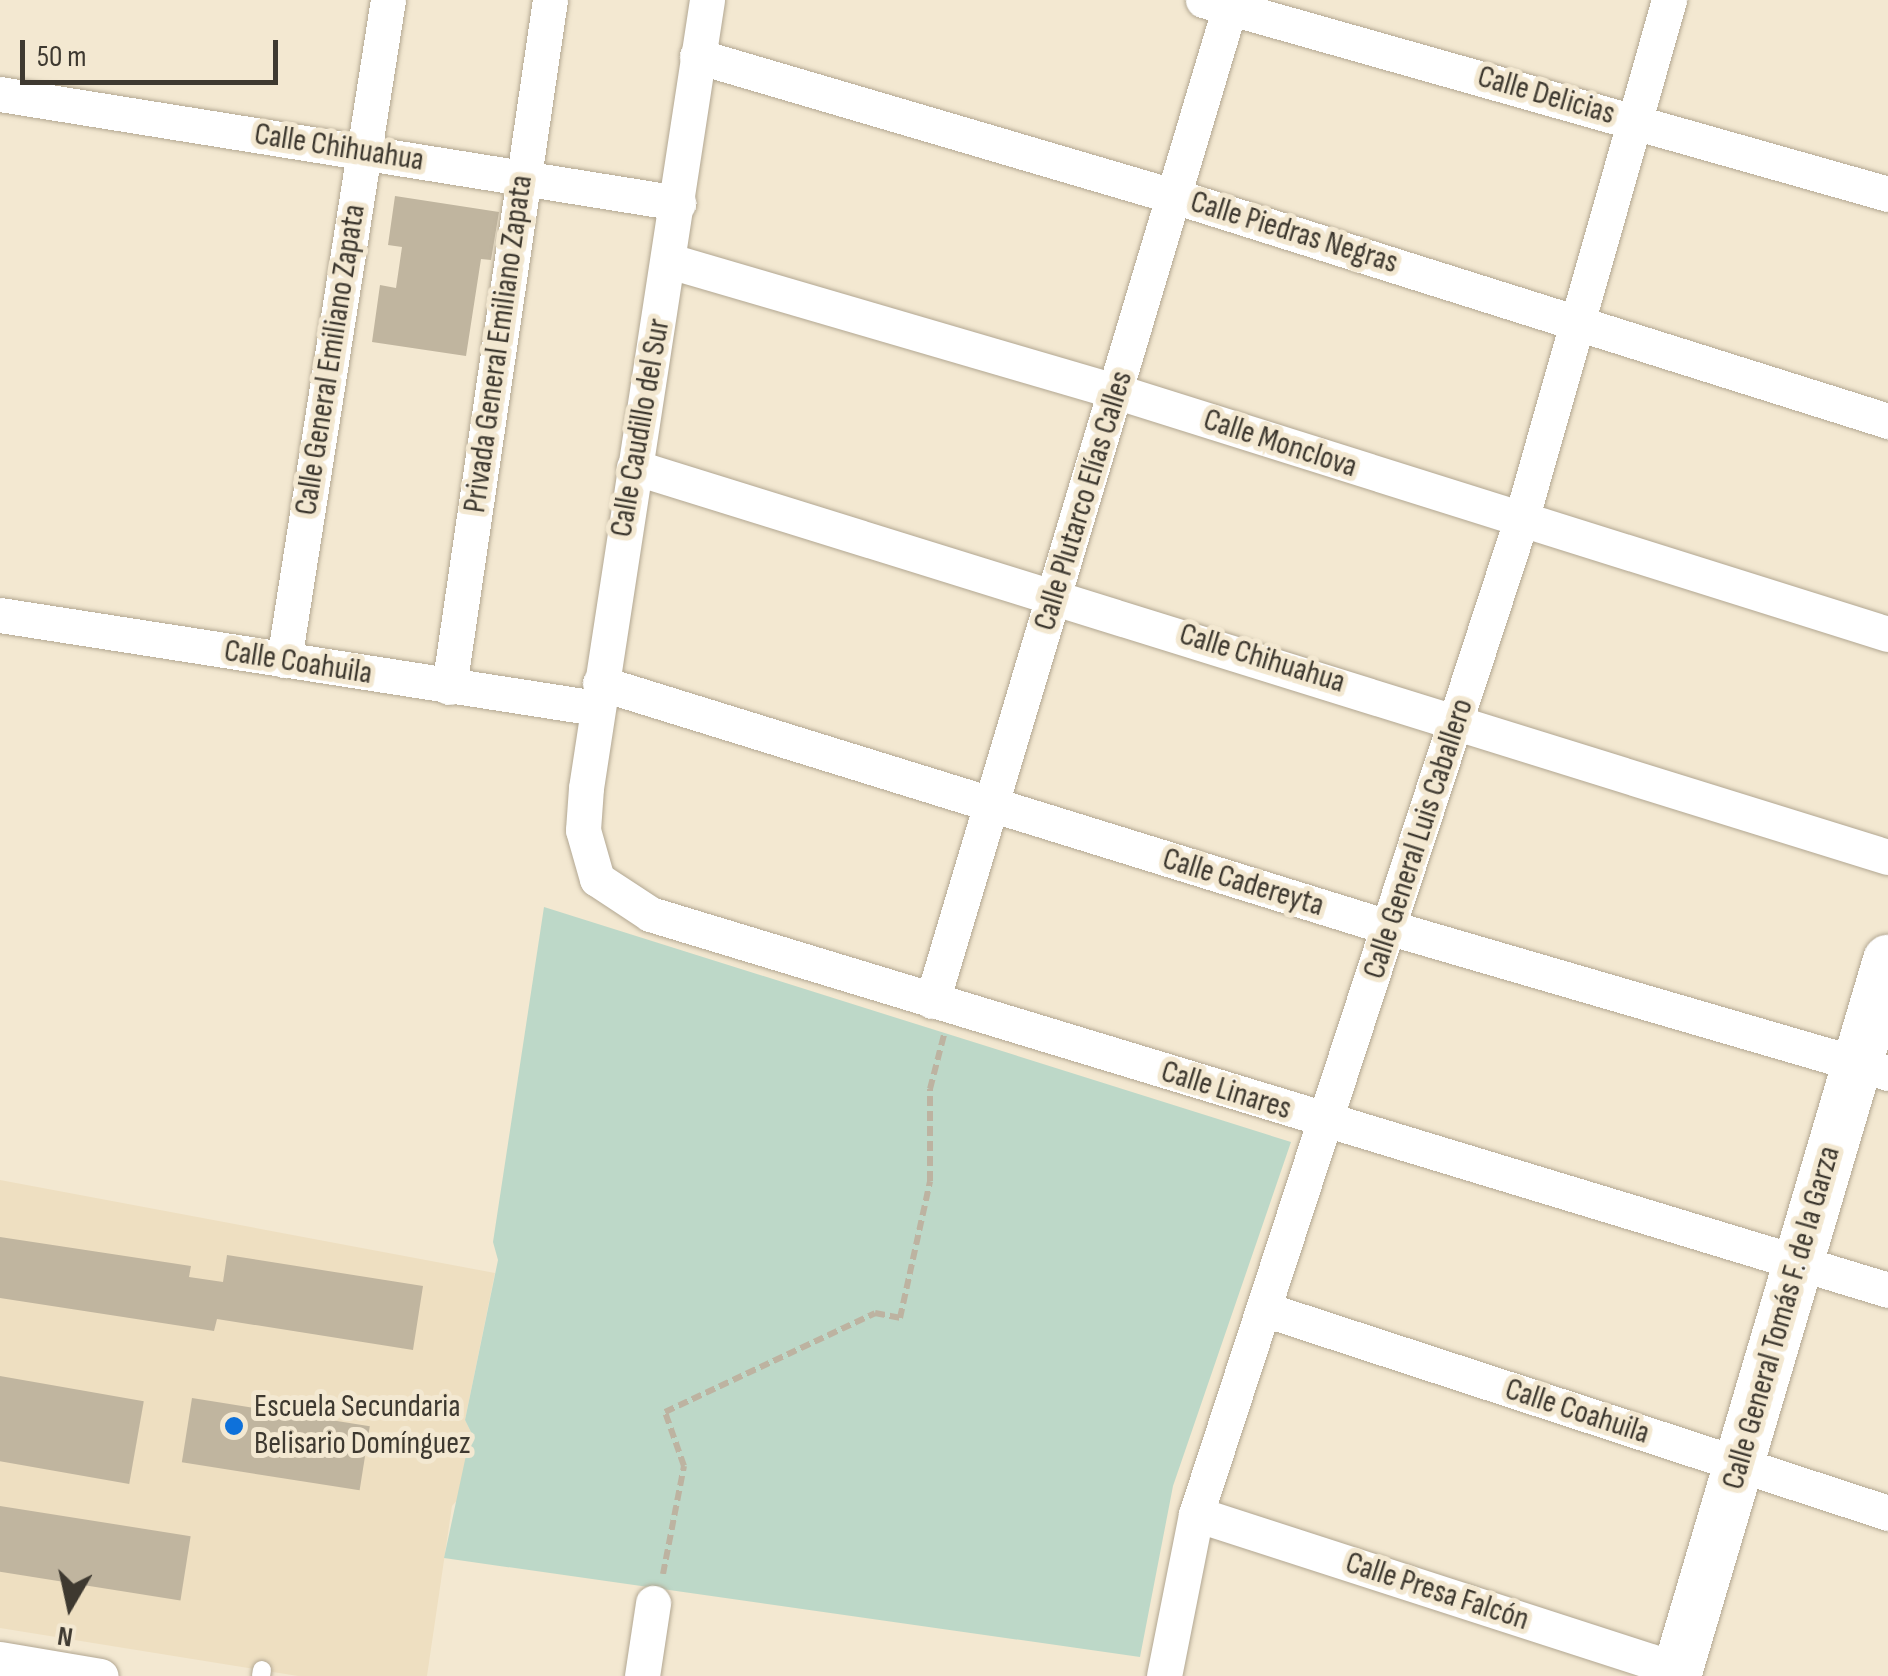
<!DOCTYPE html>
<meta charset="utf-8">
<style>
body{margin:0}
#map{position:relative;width:1888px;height:1676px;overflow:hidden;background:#f3e8d1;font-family:"Sofia Sans Condensed",sans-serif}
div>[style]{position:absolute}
.built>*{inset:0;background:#eedfc1}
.green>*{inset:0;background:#bdd8c8}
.building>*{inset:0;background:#c0b59f;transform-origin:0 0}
.path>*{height:6px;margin-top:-3px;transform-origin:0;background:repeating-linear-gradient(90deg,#bdb3a1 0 10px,transparent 0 15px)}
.roads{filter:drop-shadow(0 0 2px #b2a792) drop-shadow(0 0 2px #b2a792)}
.lane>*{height:18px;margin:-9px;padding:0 9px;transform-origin:9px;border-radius:9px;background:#fff}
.street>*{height:35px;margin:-17.5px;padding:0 17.5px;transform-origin:17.5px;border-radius:17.5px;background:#fff}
.secondary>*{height:50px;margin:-25px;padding:0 25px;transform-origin:25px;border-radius:25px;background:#fff}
.dots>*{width:28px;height:28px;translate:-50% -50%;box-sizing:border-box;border:5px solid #f3e8d1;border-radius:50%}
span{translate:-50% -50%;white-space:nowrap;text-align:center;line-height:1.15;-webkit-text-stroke:10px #f3e8d1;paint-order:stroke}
.street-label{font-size:32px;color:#3e3930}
.poi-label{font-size:32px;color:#3e3930}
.left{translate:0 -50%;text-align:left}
.north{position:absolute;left:20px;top:1556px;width:100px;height:100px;-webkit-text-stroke:8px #f3e8d1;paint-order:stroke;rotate:189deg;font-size:28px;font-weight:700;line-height:40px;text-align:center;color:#3e3930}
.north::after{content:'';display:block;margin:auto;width:35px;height:45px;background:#3e3930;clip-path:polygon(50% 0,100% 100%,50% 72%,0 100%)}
.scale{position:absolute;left:20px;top:40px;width:258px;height:45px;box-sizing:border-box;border:5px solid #3e3930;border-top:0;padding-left:12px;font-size:30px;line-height:35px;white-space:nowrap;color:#3e3930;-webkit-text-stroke:8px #f3e8d1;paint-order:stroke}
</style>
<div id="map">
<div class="built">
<i style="clip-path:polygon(0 1180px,495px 1273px,465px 1420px,471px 1432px,460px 1497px,452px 1506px,427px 1676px,298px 1676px,0 1628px)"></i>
</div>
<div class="green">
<i style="clip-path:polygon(544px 907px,1291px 1142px,1173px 1486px,1140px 1657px,444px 1558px,471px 1432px,465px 1420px,498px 1260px,493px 1242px)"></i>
</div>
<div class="building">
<i style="clip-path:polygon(395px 196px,499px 212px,491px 260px,481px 259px,466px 356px,372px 342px,380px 285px,396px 288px,402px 247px,388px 245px)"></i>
<i style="clip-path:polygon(0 1237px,191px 1266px,189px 1277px,223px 1282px,227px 1255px,423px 1286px,413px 1350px,217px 1319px,214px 1331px,0 1298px)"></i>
<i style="left:0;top:1376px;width:146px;height:84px;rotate:10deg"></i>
<i style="left:192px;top:1398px;width:180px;height:65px;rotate:9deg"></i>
<i style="left:0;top:1506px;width:193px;height:65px;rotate:9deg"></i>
</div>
<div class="path">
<i style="left:663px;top:1574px;width:110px;rotate:-79deg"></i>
<i style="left:684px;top:1466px;width:57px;rotate:-109.4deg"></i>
<i style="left:665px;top:1412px;width:232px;rotate:-25.2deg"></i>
<i style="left:875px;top:1313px;width:25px;rotate:11deg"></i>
<i style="left:900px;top:1318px;width:140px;rotate:-77.6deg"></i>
<i style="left:930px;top:1181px;width:92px;rotate:-90deg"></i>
<i style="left:930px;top:1089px;width:56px;rotate:-75.5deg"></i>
</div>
<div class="roads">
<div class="lane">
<i style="left:261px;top:1676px;width:6px;rotate:-81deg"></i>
</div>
<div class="street">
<i style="left:707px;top:0;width:797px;rotate:98.73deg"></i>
<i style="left:586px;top:788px;width:42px;rotate:94.1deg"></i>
<i style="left:583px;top:830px;width:51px;rotate:74.1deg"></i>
<i style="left:597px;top:879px;width:64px;rotate:33.4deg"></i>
<i style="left:650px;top:914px;width:1294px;rotate:16.89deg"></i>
<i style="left:1203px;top:0;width:712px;rotate:15.81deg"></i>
<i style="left:697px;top:56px;width:497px;rotate:16.4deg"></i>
<i style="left:1174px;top:196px;width:749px;rotate:17.49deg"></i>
<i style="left:0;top:94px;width:687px;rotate:9.13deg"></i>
<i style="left:670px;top:261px;width:467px;rotate:16.3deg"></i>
<i style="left:1118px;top:392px;width:807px;rotate:17.45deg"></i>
<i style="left:634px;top:467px;width:1313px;rotate:17.28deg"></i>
<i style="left:0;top:615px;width:603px;rotate:8.87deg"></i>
<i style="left:284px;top:660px;width:668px;rotate:-81.05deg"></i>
<i style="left:600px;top:683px;width:828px;rotate:17.21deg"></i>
<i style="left:1391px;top:928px;width:518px;rotate:16.26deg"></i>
<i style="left:449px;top:687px;width:694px;rotate:-81.64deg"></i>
<i style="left:932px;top:1001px;width:1045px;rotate:-73.32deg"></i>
<i style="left:1267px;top:1310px;width:653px;rotate:18.1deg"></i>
<i style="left:1196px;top:1514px;width:507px;rotate:17.93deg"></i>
<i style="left:0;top:1659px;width:102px;rotate:9.6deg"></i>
<i style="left:642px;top:1676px;width:74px;rotate:-81.4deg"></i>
<i style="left:1164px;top:1676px;width:165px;rotate:-78.8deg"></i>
<i style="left:1196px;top:1514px;width:1046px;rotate:-71.89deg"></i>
<i style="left:1521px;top:520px;width:541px;rotate:-74.11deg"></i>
</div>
<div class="secondary">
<i style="left:1676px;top:1676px;width:747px;rotate:-73.51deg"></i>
</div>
</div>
<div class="dots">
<i style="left:234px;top:1426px;background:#0e71da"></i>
</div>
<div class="street-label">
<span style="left:1546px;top:96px;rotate:16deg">Calle Delicias</span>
<span style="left:339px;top:148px;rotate:9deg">Calle Chihuahua</span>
<span style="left:1294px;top:233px;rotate:17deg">Calle Piedras Negras</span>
<span style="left:499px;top:344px;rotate:-82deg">Privada General Emiliano Zapata</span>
<span style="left:331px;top:360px;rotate:-81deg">Calle General Emiliano Zapata</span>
<span style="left:641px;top:428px;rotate:-80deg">Calle Caudillo del Sur</span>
<span style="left:1280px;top:444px;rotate:18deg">Calle Monclova</span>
<span style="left:1084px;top:501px;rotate:-73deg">Calle Plutarco Elías Calles</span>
<span style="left:1262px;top:659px;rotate:17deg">Calle Chihuahua</span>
<span style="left:298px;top:663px;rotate:9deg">Calle Coahuila</span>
<span style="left:1419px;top:839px;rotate:-72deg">Calle General Luis Caballero</span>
<span style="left:1243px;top:883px;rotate:17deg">Calle Cadereyta</span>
<span style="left:1226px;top:1091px;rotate:17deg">Calle Linares</span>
<span style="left:1782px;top:1318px;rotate:-74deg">Calle General Tomás F. de la Garza</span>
<span style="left:1577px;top:1412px;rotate:18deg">Calle Coahuila</span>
<span style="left:1437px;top:1592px;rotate:18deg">Calle Presa Falcón</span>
</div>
<div class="poi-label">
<span class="left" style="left:254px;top:1426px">Escuela Secundaria<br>Belisario Domínguez</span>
</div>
<div class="north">N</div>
<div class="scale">50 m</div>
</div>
